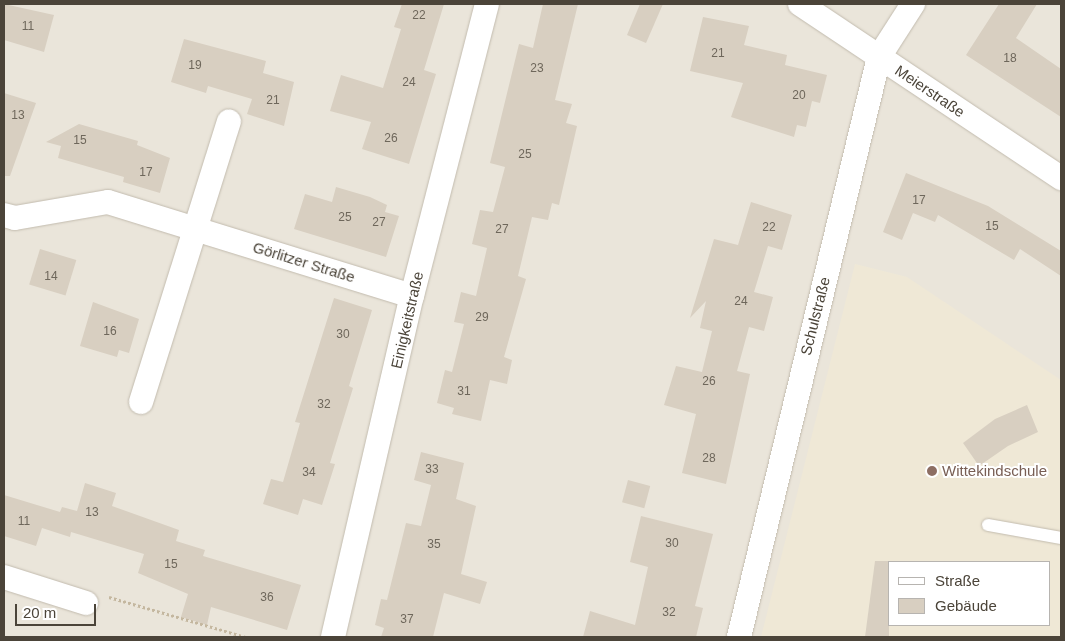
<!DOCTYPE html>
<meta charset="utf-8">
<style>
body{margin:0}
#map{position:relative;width:1065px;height:641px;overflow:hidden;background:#f6f3ec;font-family:Helvetica,sans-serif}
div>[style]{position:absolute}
.residential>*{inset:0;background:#eae5da}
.education>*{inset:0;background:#efe8d6}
.building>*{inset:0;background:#d8cfc1;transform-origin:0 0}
.path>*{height:3px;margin-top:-1.5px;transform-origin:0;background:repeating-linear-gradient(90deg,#c4b79f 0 2.5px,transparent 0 5px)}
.roads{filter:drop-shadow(0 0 1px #c2bbae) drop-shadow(0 0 1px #c2bbae)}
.lane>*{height:12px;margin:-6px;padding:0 6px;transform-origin:6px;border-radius:6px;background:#fff}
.street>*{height:24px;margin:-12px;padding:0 12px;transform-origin:12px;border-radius:12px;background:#fff}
.dots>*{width:14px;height:14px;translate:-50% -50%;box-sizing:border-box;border:2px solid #fff;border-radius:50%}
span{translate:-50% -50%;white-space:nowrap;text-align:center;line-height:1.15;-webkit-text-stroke:4px #fff;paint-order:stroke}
.number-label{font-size:12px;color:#6e675b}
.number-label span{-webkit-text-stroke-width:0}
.street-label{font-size:15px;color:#4b4439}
.education-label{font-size:15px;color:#785e54}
.left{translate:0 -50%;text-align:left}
.frame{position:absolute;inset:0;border:5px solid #4b4439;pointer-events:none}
.legend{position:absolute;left:888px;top:561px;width:162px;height:65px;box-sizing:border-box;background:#fff;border:1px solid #b7b4b0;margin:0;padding:6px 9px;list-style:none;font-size:15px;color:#4b4439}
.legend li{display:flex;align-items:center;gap:10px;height:25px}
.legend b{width:25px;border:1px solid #b7b4b0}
.scale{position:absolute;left:15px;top:604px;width:81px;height:22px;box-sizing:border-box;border:2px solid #4b4439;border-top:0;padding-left:6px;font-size:15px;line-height:18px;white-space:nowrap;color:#4b4439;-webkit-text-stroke:4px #fff;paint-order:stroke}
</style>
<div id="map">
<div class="residential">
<i style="clip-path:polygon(evenodd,4px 4px,1061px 4px,1061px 637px,4px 637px,4px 4px,889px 562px,1049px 562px,1049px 625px,889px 625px,889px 562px)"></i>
</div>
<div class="education">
<i style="clip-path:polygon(evenodd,855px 264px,907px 277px,1061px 380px,1061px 637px,761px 637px,855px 264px,889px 562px,1049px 562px,1049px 625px,889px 625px,889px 562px)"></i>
</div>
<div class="building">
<i style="clip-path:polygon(4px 4px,54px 15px,44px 52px,4px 40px)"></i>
<i style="clip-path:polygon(402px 4px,444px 4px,424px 70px,436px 74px,409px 164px,362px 149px,371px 122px,330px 111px,341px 75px,383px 88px,401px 29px,394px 27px)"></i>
<i style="clip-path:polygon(543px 4px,578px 4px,555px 100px,572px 104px,566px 123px,577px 126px,559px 205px,552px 203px,548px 220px,532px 217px,518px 276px,526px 279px,504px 357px,512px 360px,507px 384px,490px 380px,481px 421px,452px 414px,454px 408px,437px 403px,445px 370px,452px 372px,464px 324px,454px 322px,461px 292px,476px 296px,487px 248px,472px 244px,480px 210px,493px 212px,505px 167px,490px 163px,519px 44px,533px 48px)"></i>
<i style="clip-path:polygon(640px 4px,663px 4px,646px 43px,627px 35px)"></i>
<i style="clip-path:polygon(999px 4px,1037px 4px,1016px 38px,1061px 69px,1061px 117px,966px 55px)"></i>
<i style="clip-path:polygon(703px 17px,749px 26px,744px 45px,787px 55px,785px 65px,827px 75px,820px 103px,812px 101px,806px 127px,797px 125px,794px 137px,731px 117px,743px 83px,690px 71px)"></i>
<i style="clip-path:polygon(184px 39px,266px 61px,263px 73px,294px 82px,284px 126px,247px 114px,252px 99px,208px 86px,206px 93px,171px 82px)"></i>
<i style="clip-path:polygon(4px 93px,36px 103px,10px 176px,4px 176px)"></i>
<i style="clip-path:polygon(79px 124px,138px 141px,137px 145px,170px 158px,160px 193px,123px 182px,124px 177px,58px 158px,61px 146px,46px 142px)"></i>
<i style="clip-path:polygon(906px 173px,988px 206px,1061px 251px,1061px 276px,1020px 249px,1014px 260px,938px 215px,935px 222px,913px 213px,902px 240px,883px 232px)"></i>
<i style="clip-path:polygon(336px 187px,370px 197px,387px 205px,385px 212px,399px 216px,386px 257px,294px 229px,305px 194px,332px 202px)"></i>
<i style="clip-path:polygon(751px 202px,792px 215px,782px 250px,768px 246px,754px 292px,773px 297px,764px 331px,749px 327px,737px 371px,750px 374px,726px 484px,682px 473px,696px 414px,664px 405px,676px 366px,702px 372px,712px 331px,700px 328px,706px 301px,690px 318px,714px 239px,738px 245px)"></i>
<i style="left:40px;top:249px;width:38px;height:37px;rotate:17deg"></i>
<i style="clip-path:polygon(334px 298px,372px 310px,349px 386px,353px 388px,330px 463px,335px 464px,322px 505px,303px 499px,298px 515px,263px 504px,271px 479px,283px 482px,300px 423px,295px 422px)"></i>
<i style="clip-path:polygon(93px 302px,139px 319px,129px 353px,119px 350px,117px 357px,80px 346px)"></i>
<i style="clip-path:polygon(1027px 405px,1038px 432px,1008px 446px,979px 466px,963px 443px,995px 419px)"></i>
<i style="clip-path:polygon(421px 452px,464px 463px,456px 499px,476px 506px,461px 574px,487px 582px,480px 604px,444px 593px,433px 637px,381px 637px,384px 628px,375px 625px,381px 599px,387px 600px,406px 523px,421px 526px,431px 485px,414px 480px)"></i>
<i style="left:628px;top:480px;width:23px;height:23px;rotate:15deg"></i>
<i style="clip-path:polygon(85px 483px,116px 493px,112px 506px,179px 530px,176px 541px,205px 550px,203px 556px,301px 585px,287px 630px,211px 607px,207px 625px,181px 617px,188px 594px,138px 573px,144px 554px,71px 532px,70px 537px,42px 528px,36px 546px,4px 536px,4px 495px,60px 512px,62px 507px,77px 511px)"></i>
<i style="clip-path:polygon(641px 516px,713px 534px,695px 606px,703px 608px,696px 637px,583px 637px,590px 611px,635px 625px,648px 567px,630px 562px)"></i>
<i style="clip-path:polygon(875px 561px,889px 561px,889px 637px,865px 637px)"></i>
</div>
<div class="path">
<i style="left:109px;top:597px;width:143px;rotate:16.3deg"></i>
</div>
<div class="roads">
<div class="lane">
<i style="left:988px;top:525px;width:74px;rotate:10.1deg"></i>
</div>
<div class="street">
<i style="left:800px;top:4px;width:314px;rotate:33.7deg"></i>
<i style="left:4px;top:215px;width:11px;rotate:15deg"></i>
<i style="left:15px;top:218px;width:94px;rotate:-9.8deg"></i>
<i style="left:108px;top:202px;width:318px;rotate:17.2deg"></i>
<i style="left:141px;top:402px;width:294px;rotate:-72.6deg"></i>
<i style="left:4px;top:577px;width:86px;rotate:17.6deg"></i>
<i style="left:333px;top:637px;width:350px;rotate:-77deg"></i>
<i style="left:412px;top:296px;width:301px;rotate:-75.6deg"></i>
<i style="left:739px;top:637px;width:597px;rotate:-76.43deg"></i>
<i style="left:879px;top:57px;width:63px;rotate:-57.3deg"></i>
</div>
</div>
<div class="dots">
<i style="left:932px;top:471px;background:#8d6e63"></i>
</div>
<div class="number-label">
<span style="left:419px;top:16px">22</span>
<span style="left:28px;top:27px">11</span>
<span style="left:718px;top:54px">21</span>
<span style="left:1010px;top:59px">18</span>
<span style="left:195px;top:66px">19</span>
<span style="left:537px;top:69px">23</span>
<span style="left:409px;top:83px">24</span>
<span style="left:799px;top:96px">20</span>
<span style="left:273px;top:101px">21</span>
<span style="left:18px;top:116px">13</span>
<span style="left:391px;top:139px">26</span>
<span style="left:80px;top:141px">15</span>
<span style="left:525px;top:155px">25</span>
<span style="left:146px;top:173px">17</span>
<span style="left:919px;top:201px">17</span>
<span style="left:345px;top:218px">25</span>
<span style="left:379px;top:223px">27</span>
<span style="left:992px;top:227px">15</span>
<span style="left:769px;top:228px">22</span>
<span style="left:502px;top:230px">27</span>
<span style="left:51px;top:277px">14</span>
<span style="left:741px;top:302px">24</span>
<span style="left:482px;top:318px">29</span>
<span style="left:110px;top:332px">16</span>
<span style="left:343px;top:335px">30</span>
<span style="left:709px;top:382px">26</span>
<span style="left:464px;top:392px">31</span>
<span style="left:324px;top:405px">32</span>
<span style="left:709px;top:459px">28</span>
<span style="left:432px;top:470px">33</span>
<span style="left:309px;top:473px">34</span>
<span style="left:92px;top:513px">13</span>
<span style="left:24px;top:522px">11</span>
<span style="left:672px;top:544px">30</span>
<span style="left:434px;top:545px">35</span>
<span style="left:171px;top:565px">15</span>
<span style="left:267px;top:598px">36</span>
<span style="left:669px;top:613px">32</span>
<span style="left:407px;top:620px">37</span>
</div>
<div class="street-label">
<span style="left:930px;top:91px;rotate:34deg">Meierstraße</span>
<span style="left:304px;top:262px;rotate:17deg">Görlitzer Straße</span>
<span style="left:815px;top:316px;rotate:-76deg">Schulstraße</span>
<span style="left:407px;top:320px;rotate:-77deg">Einigkeitstraße</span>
</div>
<div class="education-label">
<span class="left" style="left:942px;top:471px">Wittekindschule</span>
</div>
<div class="frame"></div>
<ul class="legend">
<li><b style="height:6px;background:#fff"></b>Straße</li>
<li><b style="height:14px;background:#d8cfc1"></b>Gebäude</li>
</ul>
<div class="scale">20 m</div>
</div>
